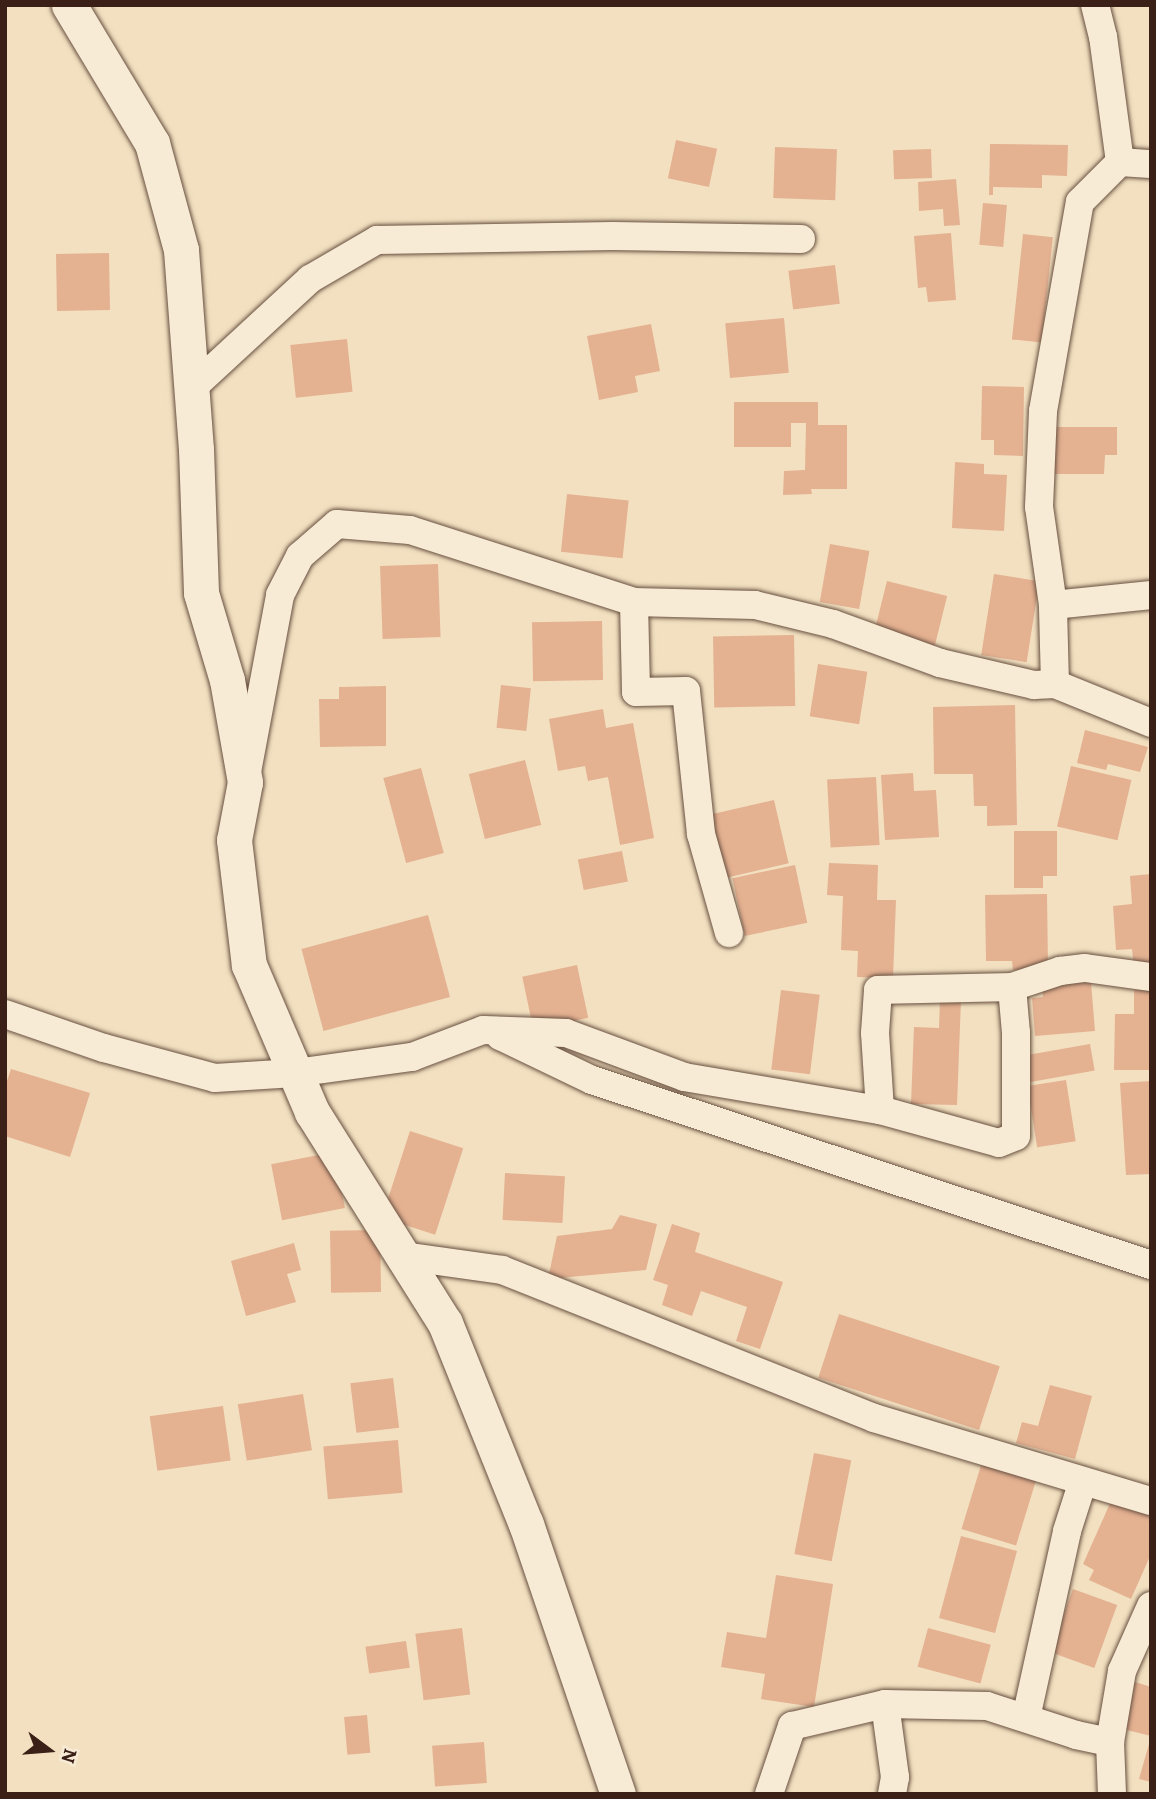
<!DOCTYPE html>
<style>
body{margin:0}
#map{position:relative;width:1156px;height:1799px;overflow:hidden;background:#f2e0c0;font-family:Alegreya,serif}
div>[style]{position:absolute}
.building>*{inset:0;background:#e4b191;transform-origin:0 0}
.roads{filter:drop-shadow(0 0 2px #685040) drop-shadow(0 0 2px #685040)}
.minor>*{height:28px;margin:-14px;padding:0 14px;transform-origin:14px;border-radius:14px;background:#f7ebd6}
.tertiary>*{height:35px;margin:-17.5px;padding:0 17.5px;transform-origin:17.5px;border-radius:17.5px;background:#f7ebd6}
span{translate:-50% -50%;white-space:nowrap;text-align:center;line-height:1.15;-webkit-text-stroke:5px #f7ebd6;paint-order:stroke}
.frame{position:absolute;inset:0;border:7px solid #3a2016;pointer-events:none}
.north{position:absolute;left:14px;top:1715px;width:70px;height:70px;-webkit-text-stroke:5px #f7ebd6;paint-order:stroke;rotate:106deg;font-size:19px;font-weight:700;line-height:28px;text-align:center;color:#3a2016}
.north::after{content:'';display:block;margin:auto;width:24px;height:32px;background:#3a2016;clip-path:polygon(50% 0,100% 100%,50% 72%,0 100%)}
</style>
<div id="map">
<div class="building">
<i style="left:676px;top:140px;width:42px;height:39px;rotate:12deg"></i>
<i style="clip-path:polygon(990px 144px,1068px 145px,1067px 176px,1042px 175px,1042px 188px,993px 187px,993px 195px,989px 195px)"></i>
<i style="left:775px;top:147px;width:62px;height:51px;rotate:2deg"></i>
<i style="left:931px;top:149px;width:29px;height:38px;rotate:88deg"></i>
<i style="clip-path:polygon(956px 179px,960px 225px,944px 226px,943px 209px,919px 211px,918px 182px)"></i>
<i style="left:983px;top:203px;width:24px;height:42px;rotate:5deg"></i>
<i style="clip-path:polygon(951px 233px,956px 300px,928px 302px,926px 287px,918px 288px,914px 236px)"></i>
<i style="left:1023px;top:234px;width:30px;height:106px;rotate:6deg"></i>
<i style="left:109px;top:253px;width:57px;height:53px;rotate:89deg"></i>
<i style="left:835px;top:265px;width:39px;height:47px;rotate:83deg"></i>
<i style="left:784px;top:318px;width:55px;height:59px;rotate:85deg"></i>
<i style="clip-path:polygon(651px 324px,660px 371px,635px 376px,638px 392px,599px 400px,587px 336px)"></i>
<i style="left:347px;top:339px;width:53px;height:57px;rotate:84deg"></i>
<i style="clip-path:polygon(982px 386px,1024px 387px,1023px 456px,994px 455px,994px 440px,981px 440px)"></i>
<i style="clip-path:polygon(734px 402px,818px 402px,818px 425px,847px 425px,847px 489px,811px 489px,812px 494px,783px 495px,784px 471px,805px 470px,806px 423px,791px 423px,791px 447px,734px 447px)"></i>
<i style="clip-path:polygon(1048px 427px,1117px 427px,1117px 455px,1105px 455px,1104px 474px,1047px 474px)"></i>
<i style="clip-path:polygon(955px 462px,984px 464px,984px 474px,1007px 475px,1004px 531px,952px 528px)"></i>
<i style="left:567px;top:494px;width:62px;height:58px;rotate:6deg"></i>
<i style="left:830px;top:544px;width:40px;height:59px;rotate:10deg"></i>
<i style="left:438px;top:564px;width:73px;height:58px;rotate:88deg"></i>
<i style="left:994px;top:574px;width:46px;height:82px;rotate:9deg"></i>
<i style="left:887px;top:581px;width:62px;height:54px;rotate:14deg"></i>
<i style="left:602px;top:621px;width:59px;height:70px;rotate:89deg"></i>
<i style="left:794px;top:635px;width:71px;height:81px;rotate:89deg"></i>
<i style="left:818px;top:664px;width:50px;height:53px;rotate:9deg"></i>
<i style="left:501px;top:685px;width:30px;height:43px;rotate:6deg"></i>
<i style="clip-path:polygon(386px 686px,386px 746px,320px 747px,319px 699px,339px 699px,339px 687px)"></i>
<i style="clip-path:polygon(1015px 705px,1017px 825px,987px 826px,987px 806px,974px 806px,973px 774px,934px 774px,933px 707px)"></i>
<i style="clip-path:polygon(603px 709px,606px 728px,633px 723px,654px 838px,620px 845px,608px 777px,588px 781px,585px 766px,558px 771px,549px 719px)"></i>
<i style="clip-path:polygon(1085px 730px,1148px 747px,1140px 772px,1108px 764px,1106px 770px,1077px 763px)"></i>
<i style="left:525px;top:760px;width:67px;height:58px;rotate:76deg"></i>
<i style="left:1071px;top:766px;width:62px;height:62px;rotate:13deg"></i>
<i style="left:421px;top:768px;width:88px;height:39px;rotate:75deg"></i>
<i style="clip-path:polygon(913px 773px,914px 791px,936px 790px,939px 837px,885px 840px,881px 775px)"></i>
<i style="left:876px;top:777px;width:68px;height:49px;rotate:87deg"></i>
<i style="left:774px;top:800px;width:65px;height:65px;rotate:77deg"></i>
<i style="clip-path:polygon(1014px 831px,1057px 831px,1057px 876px,1043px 876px,1043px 888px,1014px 888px)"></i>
<i style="left:622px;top:851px;width:31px;height:45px;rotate:79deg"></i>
<i style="clip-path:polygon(829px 863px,878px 865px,877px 900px,896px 900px,893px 978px,857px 977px,858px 951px,841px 950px,843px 896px,827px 895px)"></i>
<i style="left:795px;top:865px;width:59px;height:64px;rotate:78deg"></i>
<i style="clip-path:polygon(1151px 874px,1151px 968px,1134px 969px,1132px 949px,1116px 950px,1113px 906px,1132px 904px,1130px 876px)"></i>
<i style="clip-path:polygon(1047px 894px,1048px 969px,1013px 970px,1012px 961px,986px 961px,985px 895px)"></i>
<i style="left:428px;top:915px;width:85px;height:131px;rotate:75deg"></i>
<i style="left:577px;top:965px;width:54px;height:56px;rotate:78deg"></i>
<i style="clip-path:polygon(1091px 982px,1095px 1031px,1035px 1036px,1032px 998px,1043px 997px,1042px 986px)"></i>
<i style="left:781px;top:990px;width:39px;height:80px;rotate:7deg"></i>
<i style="clip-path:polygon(1134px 990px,1151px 990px,1151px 1070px,1114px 1070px,1115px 1014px,1134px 1014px)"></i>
<i style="clip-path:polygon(940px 999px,961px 1000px,957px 1105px,911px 1104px,914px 1027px,939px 1028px)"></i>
<i style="left:1090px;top:1044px;width:27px;height:65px;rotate:80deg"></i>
<i style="clip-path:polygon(11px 1069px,90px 1093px,70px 1157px,5px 1136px,5px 1087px)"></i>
<i style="left:1066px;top:1080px;width:62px;height:39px;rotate:81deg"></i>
<i style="clip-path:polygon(1151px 1081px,1151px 1174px,1126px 1175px,1120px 1083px)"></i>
<i style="left:410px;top:1131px;width:56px;height:91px;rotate:18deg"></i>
<i style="left:334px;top:1152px;width:57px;height:64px;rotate:79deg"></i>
<i style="left:505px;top:1173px;width:60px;height:47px;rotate:3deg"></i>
<i style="clip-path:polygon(620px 1215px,657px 1224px,646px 1270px,548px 1279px,557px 1236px,612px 1229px)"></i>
<i style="clip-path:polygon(672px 1224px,700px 1233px,695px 1252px,783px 1282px,760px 1349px,736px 1341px,747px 1307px,701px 1291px,692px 1316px,662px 1305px,668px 1285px,653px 1280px)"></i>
<i style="left:380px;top:1230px;width:62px;height:50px;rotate:89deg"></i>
<i style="clip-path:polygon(294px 1243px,301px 1270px,287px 1274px,296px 1302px,246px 1316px,231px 1261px)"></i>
<i style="left:839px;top:1314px;width:169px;height:67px;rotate:18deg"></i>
<i style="left:393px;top:1378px;width:50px;height:43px;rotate:83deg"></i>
<i style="clip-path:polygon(1050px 1385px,1092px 1396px,1075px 1459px,1016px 1443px,1022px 1422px,1038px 1426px)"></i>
<i style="left:303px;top:1394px;width:57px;height:66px;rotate:81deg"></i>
<i style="left:223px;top:1406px;width:55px;height:74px;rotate:82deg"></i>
<i style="left:398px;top:1440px;width:53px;height:75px;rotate:85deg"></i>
<i style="left:814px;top:1453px;width:38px;height:103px;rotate:11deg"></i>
<i style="left:982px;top:1462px;width:57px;height:70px;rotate:17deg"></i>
<i style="clip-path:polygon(1112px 1499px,1151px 1516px,1151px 1554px,1131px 1599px,1089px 1580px,1094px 1570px,1083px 1564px)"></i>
<i style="left:961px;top:1536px;width:58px;height:85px;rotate:15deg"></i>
<i style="clip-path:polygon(776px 1575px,833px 1584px,814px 1707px,761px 1699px,765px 1674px,721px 1667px,727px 1632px,766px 1638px)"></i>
<i style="left:1073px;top:1589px;width:47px;height:67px;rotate:20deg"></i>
<i style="left:462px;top:1628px;width:67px;height:47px;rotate:83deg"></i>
<i style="left:928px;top:1628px;width:65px;height:40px;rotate:15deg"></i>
<i style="left:406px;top:1641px;width:27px;height:41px;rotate:82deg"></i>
<i style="clip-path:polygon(1132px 1681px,1151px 1687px,1151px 1736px,1119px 1728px)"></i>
<i style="left:367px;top:1715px;width:38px;height:23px;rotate:85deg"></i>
<i style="clip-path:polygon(1151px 1737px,1151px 1782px,1139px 1779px)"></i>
<i style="left:484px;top:1742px;width:41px;height:52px;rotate:86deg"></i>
</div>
<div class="roads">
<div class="minor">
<i style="left:1120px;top:162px;width:31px;rotate:4deg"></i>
<i style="left:192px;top:388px;width:161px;rotate:-42.7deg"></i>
<i style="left:310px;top:279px;width:78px;rotate:-30.2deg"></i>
<i style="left:377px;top:240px;width:236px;rotate:-1deg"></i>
<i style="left:613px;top:236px;width:188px;rotate:0.9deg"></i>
<i style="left:634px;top:602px;width:90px;rotate:88.7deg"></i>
<i style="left:636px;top:692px;width:50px;rotate:-1.1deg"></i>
<i style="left:686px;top:691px;width:144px;rotate:84deg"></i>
<i style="left:701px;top:834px;width:103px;rotate:74.2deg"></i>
<i style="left:1053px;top:605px;width:99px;rotate:-5.8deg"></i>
<i style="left:1055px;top:684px;width:79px;rotate:-91.5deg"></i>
<i style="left:1053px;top:605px;width:99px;rotate:-98.1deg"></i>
<i style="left:1039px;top:507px;width:96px;rotate:-87.6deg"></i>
<i style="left:1043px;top:411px;width:212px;rotate:-80deg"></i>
<i style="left:1080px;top:202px;width:57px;rotate:-45deg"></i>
<i style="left:1120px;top:162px;width:126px;rotate:-97.7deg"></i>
<i style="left:1103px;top:37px;width:33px;rotate:-104deg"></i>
<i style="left:247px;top:772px;width:180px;rotate:-79.4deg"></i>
<i style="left:280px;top:595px;width:44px;rotate:-62.9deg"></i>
<i style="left:300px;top:556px;width:49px;rotate:-40.9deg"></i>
<i style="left:337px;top:524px;width:73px;rotate:4.7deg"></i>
<i style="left:410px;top:530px;width:235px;rotate:17.8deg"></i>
<i style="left:634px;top:602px;width:121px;rotate:1.4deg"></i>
<i style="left:755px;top:605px;width:80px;rotate:13.7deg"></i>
<i style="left:833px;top:624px;width:114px;rotate:20deg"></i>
<i style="left:940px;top:663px;width:97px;rotate:13.2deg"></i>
<i style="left:1034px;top:685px;width:21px;rotate:-3deg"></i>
<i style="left:1055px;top:684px;width:104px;rotate:22.1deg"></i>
<i style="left:5px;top:1014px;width:105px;rotate:19deg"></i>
<i style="left:104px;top:1048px;width:115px;rotate:15.1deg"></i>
<i style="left:215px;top:1078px;width:80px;rotate:-3.6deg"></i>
<i style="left:295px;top:1073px;width:118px;rotate:-7.8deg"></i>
<i style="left:412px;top:1057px;width:76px;rotate:-20.8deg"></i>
<i style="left:483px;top:1030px;width:83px;rotate:2.1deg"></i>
<i style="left:566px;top:1033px;width:126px;rotate:20.4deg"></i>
<i style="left:684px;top:1077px;width:199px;rotate:9.6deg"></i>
<i style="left:880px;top:1110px;width:123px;rotate:15.5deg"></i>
<i style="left:999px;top:1143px;width:18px;rotate:-22deg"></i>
<i style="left:1016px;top:1136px;width:103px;rotate:-90deg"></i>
<i style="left:1016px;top:1033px;width:46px;rotate:-95deg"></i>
<i style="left:1012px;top:987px;width:51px;rotate:-18.4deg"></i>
<i style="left:1060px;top:971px;width:25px;rotate:-7deg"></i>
<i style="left:1085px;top:968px;width:67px;rotate:7.8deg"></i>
<i style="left:500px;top:1036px;width:102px;rotate:25.6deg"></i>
<i style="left:592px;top:1080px;width:589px;rotate:18.31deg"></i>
<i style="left:880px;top:1110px;width:77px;rotate:-93.7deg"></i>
<i style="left:875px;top:1033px;width:43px;rotate:-86deg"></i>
<i style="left:878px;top:990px;width:134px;rotate:-1.3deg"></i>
<i style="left:403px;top:1256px;width:100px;rotate:8deg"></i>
<i style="left:502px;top:1270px;width:400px;rotate:21.7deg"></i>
<i style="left:874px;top:1418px;width:289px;rotate:16.7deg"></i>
<i style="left:885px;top:1704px;width:74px;rotate:82.2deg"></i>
<i style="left:895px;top:1777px;width:17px;rotate:100deg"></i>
<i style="left:1026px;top:1718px;width:191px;rotate:-77.6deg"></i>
<i style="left:1067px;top:1531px;width:52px;rotate:-72.3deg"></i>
<i style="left:769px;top:1794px;width:72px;rotate:-71.3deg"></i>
<i style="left:792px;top:1726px;width:96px;rotate:-13.3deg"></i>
<i style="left:885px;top:1704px;width:102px;rotate:1.1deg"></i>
<i style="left:987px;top:1706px;width:94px;rotate:18deg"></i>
<i style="left:1076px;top:1735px;width:35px;rotate:12deg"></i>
<i style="left:1112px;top:1794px;width:52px;rotate:-92.2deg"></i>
<i style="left:1110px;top:1742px;width:72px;rotate:-80.4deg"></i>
<i style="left:1122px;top:1671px;width:71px;rotate:-66deg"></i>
</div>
<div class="tertiary">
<i style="left:69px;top:5px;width:161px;rotate:59deg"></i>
<i style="left:152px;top:143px;width:111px;rotate:74.8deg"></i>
<i style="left:181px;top:250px;width:200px;rotate:85.7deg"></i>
<i style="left:196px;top:449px;width:144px;rotate:88deg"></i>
<i style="left:201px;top:593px;width:91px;rotate:73.4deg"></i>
<i style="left:227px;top:680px;width:104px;rotate:80deg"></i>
<i style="left:245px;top:782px;width:59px;rotate:100.7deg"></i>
<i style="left:234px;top:840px;width:126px;rotate:83.2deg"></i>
<i style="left:249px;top:965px;width:160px;rotate:66.8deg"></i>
<i style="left:312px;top:1112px;width:249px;rotate:57.8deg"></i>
<i style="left:445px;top:1323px;width:217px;rotate:68.1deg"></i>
<i style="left:526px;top:1524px;width:285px;rotate:71.2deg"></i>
</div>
</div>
<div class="frame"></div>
<div class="north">N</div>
</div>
